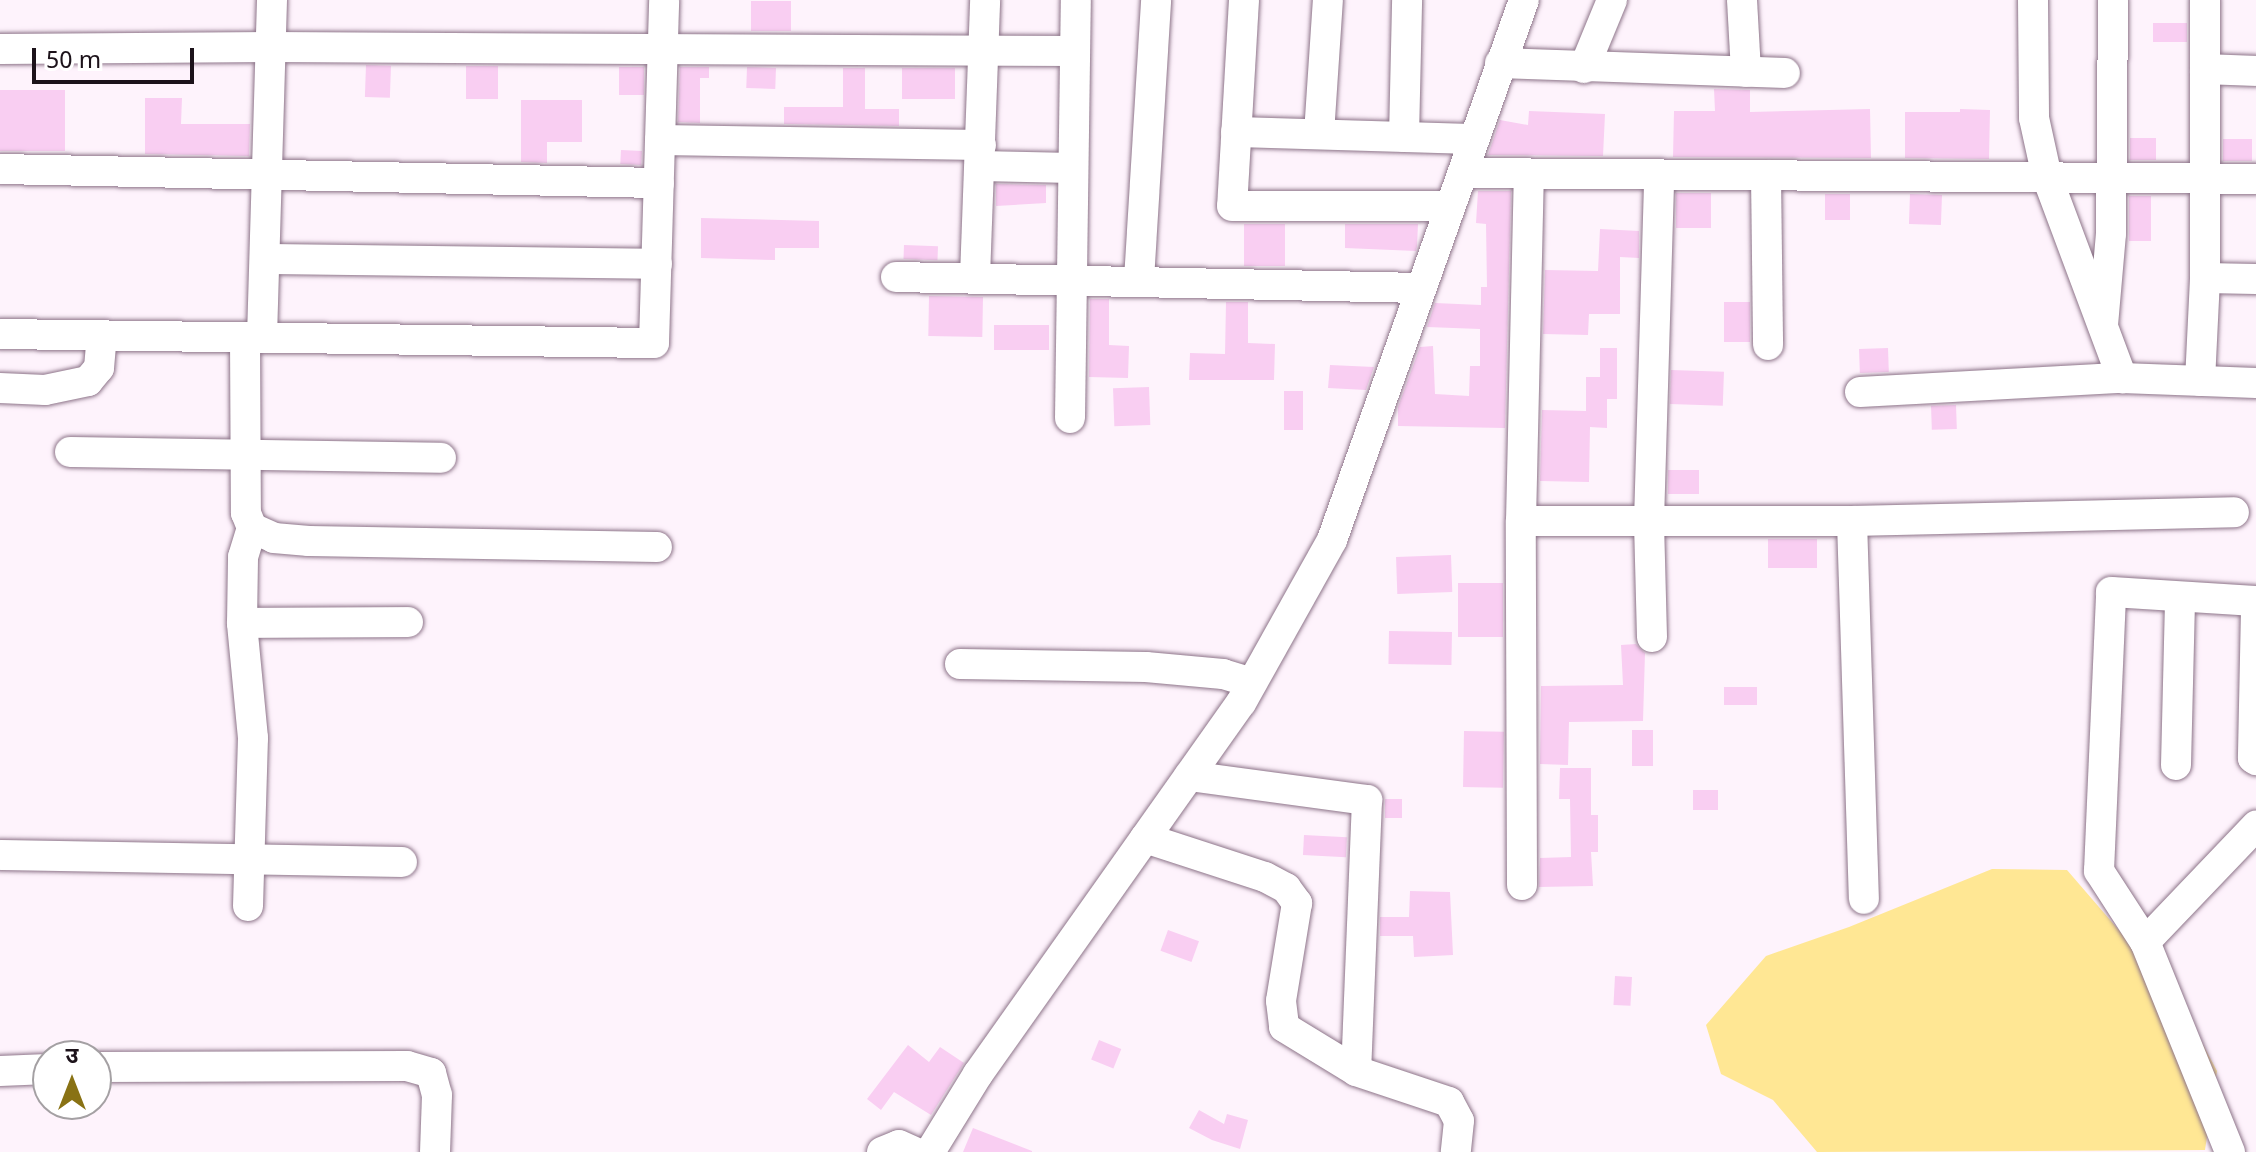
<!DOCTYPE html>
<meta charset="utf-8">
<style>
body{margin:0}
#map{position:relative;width:2256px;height:1152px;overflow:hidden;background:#fef3fc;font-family:Georgia,"Noto Sans Devanagari",serif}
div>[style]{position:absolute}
.green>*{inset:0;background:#ffe794}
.building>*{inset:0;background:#f9cef2;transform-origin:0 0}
.roads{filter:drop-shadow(0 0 2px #8d7489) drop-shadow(0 0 2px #8d7489)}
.minor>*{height:30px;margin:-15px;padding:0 15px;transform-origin:15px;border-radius:15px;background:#fff}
span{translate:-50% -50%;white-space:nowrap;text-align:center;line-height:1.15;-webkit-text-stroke:6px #fff;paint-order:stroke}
.north{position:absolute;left:32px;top:1040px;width:80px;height:80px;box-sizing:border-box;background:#fff;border:2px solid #a4a0a3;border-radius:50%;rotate:0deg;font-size:22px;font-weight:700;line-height:32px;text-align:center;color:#1c121a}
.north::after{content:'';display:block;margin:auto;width:28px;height:36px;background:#897214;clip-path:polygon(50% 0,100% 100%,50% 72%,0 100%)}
.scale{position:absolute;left:32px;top:48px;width:162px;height:36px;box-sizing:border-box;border:4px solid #1c121a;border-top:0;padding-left:10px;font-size:24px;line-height:28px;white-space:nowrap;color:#1c121a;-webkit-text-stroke:6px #fff;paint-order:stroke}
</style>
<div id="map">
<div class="green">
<i style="clip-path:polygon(1992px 869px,2067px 870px,2180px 1001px,2217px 1071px,2205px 1150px,1817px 1152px,1773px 1100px,1721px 1074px,1706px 1025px,1766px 956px,1849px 927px)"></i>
</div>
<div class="building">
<i style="left:751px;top:1px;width:40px;height:30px"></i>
<i style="left:2153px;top:23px;width:34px;height:19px"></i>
<i style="left:366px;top:65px;width:25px;height:32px;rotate:2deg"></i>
<i style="left:466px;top:66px;width:32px;height:33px"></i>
<i style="left:619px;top:67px;width:25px;height:28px"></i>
<i style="clip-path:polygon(680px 67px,709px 67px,709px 78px,700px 78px,700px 123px,678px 122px)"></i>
<i style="left:747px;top:67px;width:29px;height:21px;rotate:2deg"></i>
<i style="clip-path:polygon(843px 68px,865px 68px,865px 109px,899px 109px,899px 126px,784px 124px,784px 107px,843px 107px)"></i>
<i style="left:902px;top:68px;width:53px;height:31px"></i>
<i style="clip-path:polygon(1714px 89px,1750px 90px,1750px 112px,1870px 109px,1871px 158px,1673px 157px,1674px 111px,1715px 111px)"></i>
<i style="left:0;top:90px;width:65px;height:61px"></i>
<i style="clip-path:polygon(145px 98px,182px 98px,181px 124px,250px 124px,249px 156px,145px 154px)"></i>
<i style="clip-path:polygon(521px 100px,582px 100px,582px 142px,547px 142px,547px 163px,521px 162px)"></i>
<i style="clip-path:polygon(1960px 109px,1990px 110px,1989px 159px,1905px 158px,1905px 112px,1960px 112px)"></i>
<i style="clip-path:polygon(1529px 111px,1605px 114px,1603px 156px,1488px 155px,1500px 120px,1528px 125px)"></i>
<i style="left:2130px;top:138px;width:26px;height:22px"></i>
<i style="left:2223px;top:139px;width:29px;height:22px"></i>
<i style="left:621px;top:150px;width:21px;height:14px;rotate:3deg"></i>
<i style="clip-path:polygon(996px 184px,1046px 185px,1046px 203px,996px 206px)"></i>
<i style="clip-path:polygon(1478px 191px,1511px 191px,1505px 428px,1398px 426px,1398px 407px,1420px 347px,1433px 346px,1435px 394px,1469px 396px,1470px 366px,1480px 366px,1480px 329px,1427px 327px,1435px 303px,1481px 305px,1481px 287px,1487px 287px,1486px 224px,1476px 223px)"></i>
<i style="left:1676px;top:193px;width:35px;height:35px"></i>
<i style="left:1825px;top:194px;width:25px;height:26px"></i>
<i style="left:1910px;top:194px;width:32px;height:30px;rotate:2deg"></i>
<i style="left:2129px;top:196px;width:22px;height:45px"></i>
<i style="clip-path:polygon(701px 218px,819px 221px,819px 248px,775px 248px,775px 260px,701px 258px)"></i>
<i style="left:1244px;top:224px;width:41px;height:42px"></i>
<i style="clip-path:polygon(1345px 224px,1418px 224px,1417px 246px,1416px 251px,1345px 248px)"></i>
<i style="clip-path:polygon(1600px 229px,1639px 231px,1639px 258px,1620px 257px,1620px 314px,1589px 314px,1588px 335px,1543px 334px,1545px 270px,1598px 271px)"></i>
<i style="left:904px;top:245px;width:34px;height:14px;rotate:2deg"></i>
<i style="left:929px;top:296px;width:54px;height:40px;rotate:1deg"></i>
<i style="clip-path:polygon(1090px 299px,1109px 299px,1109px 345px,1129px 346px,1128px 378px,1089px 377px)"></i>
<i style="clip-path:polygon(1226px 302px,1248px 302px,1248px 343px,1275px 344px,1274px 380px,1189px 380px,1190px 353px,1225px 354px)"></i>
<i style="left:1724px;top:302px;width:26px;height:40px"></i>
<i style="left:994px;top:325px;width:55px;height:25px"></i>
<i style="clip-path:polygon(1600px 348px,1617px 348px,1617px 399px,1607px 399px,1607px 428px,1590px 427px,1589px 482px,1540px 481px,1542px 410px,1586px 411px,1586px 377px,1600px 377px)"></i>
<i style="left:1888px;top:348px;width:24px;height:29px;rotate:88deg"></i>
<i style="clip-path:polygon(1330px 365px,1374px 367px,1366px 390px,1328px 388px)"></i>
<i style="left:1671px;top:370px;width:53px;height:34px;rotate:2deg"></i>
<i style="left:1149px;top:387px;width:38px;height:36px;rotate:88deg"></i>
<i style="left:1284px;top:391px;width:19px;height:39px"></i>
<i style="left:1956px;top:405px;width:24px;height:25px;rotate:88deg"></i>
<i style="left:1668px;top:470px;width:31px;height:24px"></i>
<i style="left:1768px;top:539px;width:49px;height:29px"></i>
<i style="left:1451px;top:555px;width:37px;height:55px;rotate:88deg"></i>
<i style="left:1458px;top:583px;width:45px;height:54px"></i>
<i style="left:1389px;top:631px;width:63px;height:33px;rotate:1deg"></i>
<i style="clip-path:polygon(1636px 644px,1645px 653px,1643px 721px,1569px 722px,1568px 765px,1540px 764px,1541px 686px,1623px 685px,1621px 645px)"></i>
<i style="left:1724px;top:687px;width:33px;height:18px"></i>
<i style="left:1632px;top:730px;width:21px;height:36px"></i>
<i style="left:1464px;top:731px;width:40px;height:56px;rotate:1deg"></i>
<i style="clip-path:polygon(1560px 768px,1591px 768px,1591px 815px,1598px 815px,1598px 852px,1591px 852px,1593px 886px,1539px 887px,1540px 858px,1571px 857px,1570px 799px,1559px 799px)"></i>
<i style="left:1693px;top:790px;width:25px;height:20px"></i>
<i style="left:1385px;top:799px;width:17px;height:19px"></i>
<i style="left:1304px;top:835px;width:43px;height:20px;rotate:3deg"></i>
<i style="clip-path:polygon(1410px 891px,1450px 892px,1453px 955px,1414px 957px,1413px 936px,1380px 936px,1380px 917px,1409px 917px)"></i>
<i style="left:1168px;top:930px;width:33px;height:22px;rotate:20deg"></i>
<i style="left:1615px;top:976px;width:17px;height:29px;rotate:3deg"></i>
<i style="left:1099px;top:1040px;width:24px;height:21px;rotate:22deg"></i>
<i style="clip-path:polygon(908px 1045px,929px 1062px,940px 1047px,964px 1063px,931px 1115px,894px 1092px,881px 1110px,867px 1099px)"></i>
<i style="clip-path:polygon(1199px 1110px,1224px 1124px,1227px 1114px,1248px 1120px,1240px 1149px,1212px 1140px,1189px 1128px)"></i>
<i style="clip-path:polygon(973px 1128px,1032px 1151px,1032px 1152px,963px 1152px)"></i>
</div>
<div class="roads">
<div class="minor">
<i style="left:1244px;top:0;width:206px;rotate:93.3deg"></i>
<i style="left:1232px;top:206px;width:218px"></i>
<i style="left:1742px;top:0;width:72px;rotate:86.8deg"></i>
<i style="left:2033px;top:0;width:118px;rotate:89.5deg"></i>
<i style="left:2034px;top:118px;width:60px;rotate:77.6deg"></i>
<i style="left:2047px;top:177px;width:215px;rotate:69.5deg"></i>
<i style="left:0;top:49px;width:271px;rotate:-0.4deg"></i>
<i style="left:271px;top:47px;width:804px;rotate:0.29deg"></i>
<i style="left:1500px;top:63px;width:285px;rotate:2deg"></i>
<i style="left:1584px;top:68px;width:74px;rotate:-67.6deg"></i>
<i style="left:2205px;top:69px;width:51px;rotate:2.2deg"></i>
<i style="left:1236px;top:132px;width:237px;rotate:1.7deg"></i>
<i style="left:1319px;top:134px;width:134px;rotate:-86.2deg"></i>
<i style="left:1404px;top:137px;width:137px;rotate:-88.7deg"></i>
<i style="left:660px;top:140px;width:321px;rotate:0.9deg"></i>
<i style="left:980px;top:166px;width:93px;rotate:1.2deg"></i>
<i style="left:0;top:169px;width:659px;rotate:1.22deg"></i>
<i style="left:1463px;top:173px;width:793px;rotate:0.43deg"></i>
<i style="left:1766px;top:175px;width:170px;rotate:89.3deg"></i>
<i style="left:265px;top:259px;width:392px;rotate:0.7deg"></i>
<i style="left:896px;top:277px;width:525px;rotate:1.2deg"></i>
<i style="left:975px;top:277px;width:277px;rotate:-87.9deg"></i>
<i style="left:2205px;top:278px;width:51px;rotate:1.1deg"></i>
<i style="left:1139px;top:280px;width:281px;rotate:-86.5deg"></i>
<i style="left:2103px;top:325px;width:91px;rotate:-85deg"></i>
<i style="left:2111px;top:234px;width:234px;rotate:-89.5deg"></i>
<i style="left:0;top:334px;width:654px;rotate:0.79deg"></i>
<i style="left:654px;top:343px;width:343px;rotate:-88.3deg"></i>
<i style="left:262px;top:337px;width:337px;rotate:-88.3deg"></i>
<i style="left:245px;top:339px;width:174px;rotate:89.7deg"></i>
<i style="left:246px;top:513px;width:16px;rotate:68deg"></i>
<i style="left:252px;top:528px;width:24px;rotate:24deg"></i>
<i style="left:274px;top:538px;width:35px;rotate:5deg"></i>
<i style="left:309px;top:541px;width:348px;rotate:1deg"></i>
<i style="left:2200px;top:381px;width:103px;rotate:-87.2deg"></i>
<i style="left:2205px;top:278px;width:278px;rotate:-90deg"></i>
<i style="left:0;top:388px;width:45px;rotate:2.5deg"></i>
<i style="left:45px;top:390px;width:44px;rotate:-11.8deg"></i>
<i style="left:88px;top:381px;width:17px;rotate:-50deg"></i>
<i style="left:99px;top:368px;width:33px;rotate:-85deg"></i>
<i style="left:1860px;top:392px;width:262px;rotate:-3.1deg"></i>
<i style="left:2122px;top:378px;width:134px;rotate:2.1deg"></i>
<i style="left:1070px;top:418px;width:418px;rotate:-89.2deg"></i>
<i style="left:70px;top:452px;width:371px;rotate:0.9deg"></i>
<i style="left:1521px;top:521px;width:331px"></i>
<i style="left:1852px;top:521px;width:382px;rotate:-1.3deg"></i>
<i style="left:1852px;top:521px;width:378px;rotate:88.2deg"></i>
<i style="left:2256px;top:610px;width:148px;rotate:91.2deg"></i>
<i style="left:2253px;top:758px;width:4px;rotate:34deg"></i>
<i style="left:242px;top:623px;width:166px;rotate:-0.3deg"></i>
<i style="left:1652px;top:637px;width:116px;rotate:-91.5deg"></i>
<i style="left:1649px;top:521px;width:346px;rotate:-88.3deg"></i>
<i style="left:960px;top:664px;width:186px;rotate:0.9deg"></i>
<i style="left:1146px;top:667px;width:77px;rotate:5.2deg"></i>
<i style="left:1223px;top:674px;width:30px;rotate:17deg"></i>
<i style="left:2176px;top:765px;width:168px;rotate:-88.6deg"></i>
<i style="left:1189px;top:776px;width:180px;rotate:7.7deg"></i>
<i style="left:1367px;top:800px;width:271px;rotate:92.3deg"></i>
<i style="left:1145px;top:838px;width:126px;rotate:18deg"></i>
<i style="left:1265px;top:877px;width:24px;rotate:28deg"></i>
<i style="left:1286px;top:888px;width:19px;rotate:54deg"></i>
<i style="left:1297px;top:903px;width:99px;rotate:99.3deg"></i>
<i style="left:1281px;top:1001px;width:26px;rotate:83deg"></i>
<i style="left:1284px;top:1027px;width:84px;rotate:31.4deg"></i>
<i style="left:1356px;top:1071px;width:98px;rotate:18.4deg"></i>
<i style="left:1449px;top:1102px;width:21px;rotate:62deg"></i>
<i style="left:1459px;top:1121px;width:31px;rotate:96deg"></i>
<i style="left:0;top:855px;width:402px;rotate:1deg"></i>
<i style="left:1522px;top:885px;width:364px;rotate:-90.2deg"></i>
<i style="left:1521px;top:521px;width:347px;rotate:-88.7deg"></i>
<i style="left:248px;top:906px;width:168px;rotate:-88.3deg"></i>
<i style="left:253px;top:738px;width:116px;rotate:-95.5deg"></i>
<i style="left:242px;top:623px;width:66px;rotate:-89.1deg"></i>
<i style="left:243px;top:557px;width:30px;rotate:-73deg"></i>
<i style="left:2145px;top:942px;width:161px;rotate:-46.3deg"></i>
<i style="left:96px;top:1067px;width:311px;rotate:-0.2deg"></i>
<i style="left:407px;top:1066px;width:25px;rotate:16deg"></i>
<i style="left:431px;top:1073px;width:23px;rotate:75deg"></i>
<i style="left:437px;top:1095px;width:57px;rotate:92deg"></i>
<i style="left:0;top:1071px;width:48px;rotate:-2.4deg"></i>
<i style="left:882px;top:1152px;width:18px;rotate:-22deg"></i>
<i style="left:899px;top:1145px;width:17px;rotate:24deg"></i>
<i style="left:930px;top:1152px;width:92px;rotate:-58.4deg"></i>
<i style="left:978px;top:1074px;width:455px;rotate:-54.7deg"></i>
<i style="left:1241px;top:703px;width:187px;rotate:-60.8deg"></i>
<i style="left:1332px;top:540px;width:573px;rotate:-70.43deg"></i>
<i style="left:2230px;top:1152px;width:227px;rotate:-112deg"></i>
<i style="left:2145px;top:942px;width:85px;rotate:-122.9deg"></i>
<i style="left:2099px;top:871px;width:279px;rotate:-87.5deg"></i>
<i style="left:2111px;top:592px;width:145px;rotate:3.6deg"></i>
</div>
</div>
<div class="north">उ</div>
<div class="scale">50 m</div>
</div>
